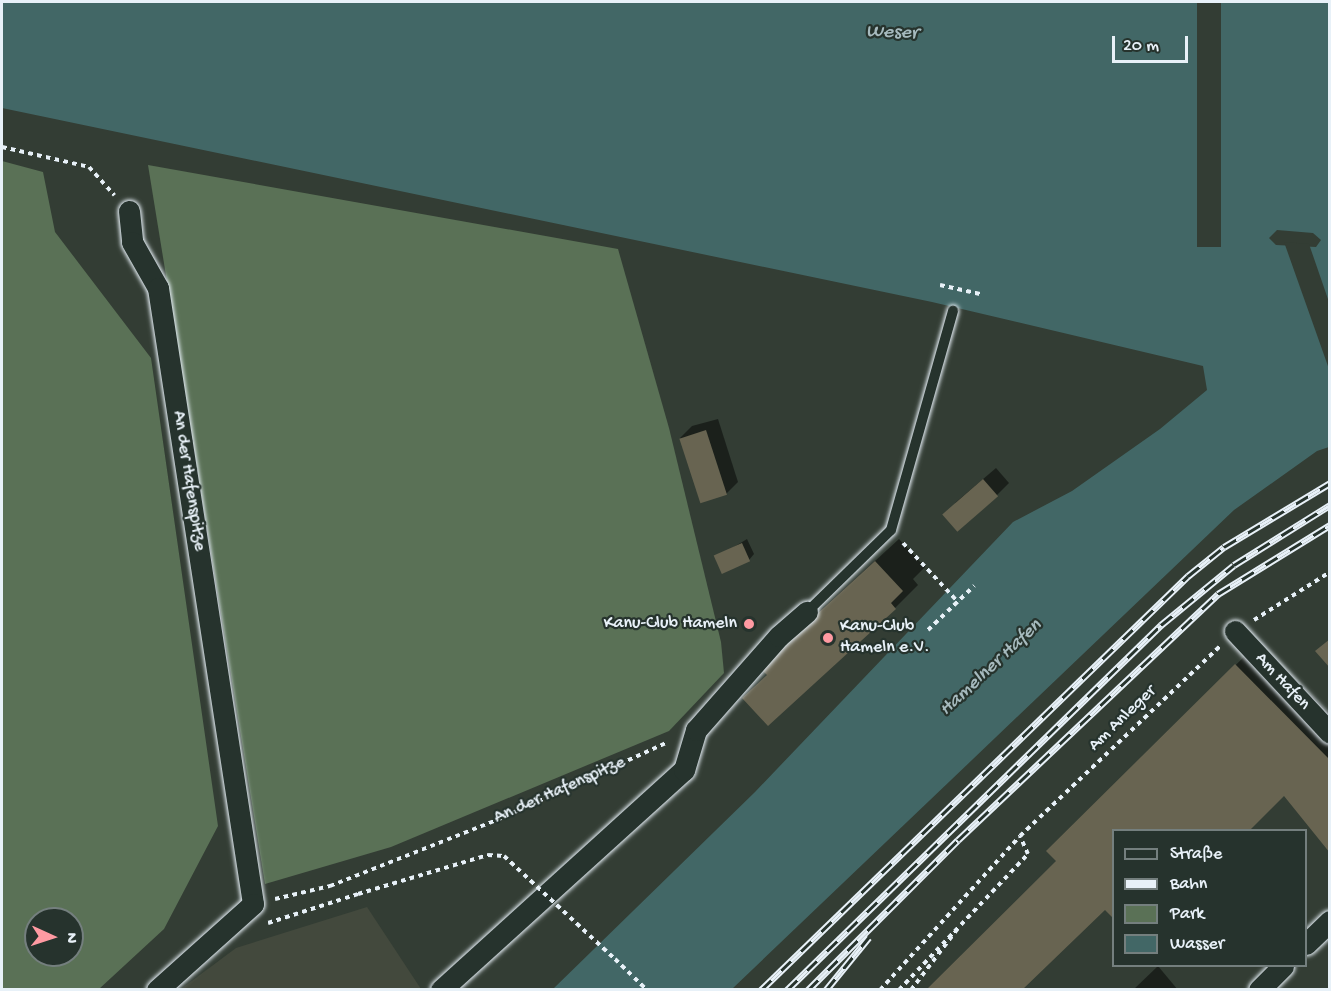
<!DOCTYPE html>
<meta charset="utf-8">
<style>
body{margin:0}
#map{position:relative;width:1331px;height:991px;overflow:hidden;background:#333d34;font-family:"Gochi Hand",sans-serif}
div>[style]{position:absolute}
.built>*{inset:0;background:#43493d}
.green>*{inset:0;background:#5a7156}
.water>*{inset:0;background:#426766}
.pier>*{inset:0;background:#333d34;transform-origin:0 0}
.shadow>*{inset:0;background:#0007}
.building>*{inset:0;background:#686451;transform-origin:0 0}
.path>*{height:4px;margin-top:-2px;transform-origin:0;background:repeating-linear-gradient(90deg,#e8f1f8 0 4.5px,transparent 0 9px)}
.roads{filter:drop-shadow(0 0 2px #e8f1f8) drop-shadow(0 0 2px #e8f1f8)}
.lane>*{height:10px;margin:-5px;padding:0 5px;transform-origin:5px;border-radius:5px;background:#26332d}
.street>*{height:21px;margin:-10.5px;padding:0 10.5px;transform-origin:10.5px;border-radius:10.5px;background:#26332d}
.rail>*{height:7px;margin-top:-3.5px;transform-origin:0;background:repeating-linear-gradient(90deg,#26332d 0 14px,#e8f1f8 0 28px);box-sizing:border-box;border-block:2px solid #e8f1f8}
.path-bridge>*{height:4px;margin-top:-2px;transform-origin:0;background:repeating-linear-gradient(90deg,#e8f1f8 0 4.5px,transparent 0 9px)}
.dots>*{width:16px;height:16px;translate:-50% -50%;box-sizing:border-box;border:3px solid #26332d;border-radius:50%}
span{translate:-50% -50%;white-space:nowrap;text-align:center;line-height:1.15;-webkit-text-stroke:4.5px #26332d;paint-order:stroke}
.street-label{font-size:18px;color:#e8f1f8}
.poi-label{font-size:18px;color:#e8f1f8}
.right{translate:-100% -50%;text-align:right}
.left{translate:0 -50%;text-align:left}
.water-label{font-size:20px;color:#a6babe;font-style:italic}
.frame{position:absolute;inset:0;border:3px solid #e8f1f8;pointer-events:none}
.legend{position:absolute;left:1112px;top:829px;width:195px;height:138px;box-sizing:border-box;background:#26332d;border:2px solid #747f7e;margin:0;padding:8px 10px;list-style:none;font-size:18px;color:#e8f1f8}
.legend li{display:flex;align-items:center;gap:12px;height:30px}
.legend b{width:30px;border:2px solid #747f7e}
.north{position:absolute;left:24px;top:907px;width:60px;height:60px;box-sizing:border-box;background:#26332d;border:2px solid #747f7e;border-radius:50%;rotate:93deg;font-size:16px;font-weight:700;line-height:24px;text-align:center;color:#e8f1f8}
.north::after{content:'';display:block;margin:auto;width:21px;height:27px;background:#ff9aa2;clip-path:polygon(50% 0,100% 100%,50% 72%,0 100%)}
.scale{position:absolute;left:1112px;top:36px;width:76px;height:27px;box-sizing:border-box;border:3px solid #e8f1f8;border-top:0;padding-left:8px;font-size:18px;line-height:21px;white-space:nowrap;color:#e8f1f8;-webkit-text-stroke:4px #26332d;paint-order:stroke}
</style>
<div id="map">
<div class="built">
<i style="clip-path:polygon(367px 907px,421px 989px,181px 989px,236px 948px)"></i>
</div>
<div class="green">
<i style="clip-path:polygon(evenodd,2px 161px,43px 172px,55px 232px,151px 358px,218px 826px,164px 929px,99px 989px,2px 989px,2px 161px,36px 919px,72px 919px,72px 955px,36px 955px,36px 919px)"></i>
<i style="clip-path:polygon(148px 165px,618px 249px,669px 428px,721px 642px,724px 673px,669px 731px,391px 847px,265px 884px)"></i>
</div>
<div class="water">
<i style="clip-path:polygon(evenodd,2px 2px,1329px 2px,1329px 447px,1317px 451px,1234px 510px,732px 989px,553px 989px,755px 792px,1013px 522px,1072px 491px,1160px 429px,1207px 390px,1203px 366px,932px 302px,2px 108px,2px 2px,1277px 230px,1313px 233px,1321px 240px,1316px 247px,1276px 245px,1269px 238px,1277px 230px)"></i>
</div>
<div class="pier">
<i style="left:1197px;top:2px;width:24px;height:245px"></i>
<i style="clip-path:polygon(1284px 242px,1309px 244px,1329px 302px,1329px 369px)"></i>
</div>
<div class="shadow">
<i style="clip-path:polygon(718px 419px,738px 482px,726px 494px,680px 438px,692px 426px)"></i>
<i style="clip-path:polygon(996px 468px,1009px 483px,997px 495px,955px 503px)"></i>
<i style="clip-path:polygon(747px 539px,754px 554px,749px 560px,716px 558px)"></i>
<i style="clip-path:polygon(899px 539px,925px 567px,913px 579px,918px 585px,895px 608px,768px 675px,784px 644px)"></i>
<i style="clip-path:polygon(1259px 642px,1330px 714px,1330px 851px,1296px 783px,1247px 830px,1114px 830px,1058px 861px,1048px 851px)"></i>
<i style="clip-path:polygon(1158px 966px,1178px 990px,1133px 990px)"></i>
</div>
<div class="building">
<i style="left:706px;top:430px;width:68px;height:28px;rotate:72deg"></i>
<i style="left:983px;top:479px;width:23px;height:54px;rotate:49deg"></i>
<i style="left:742px;top:543px;width:20px;height:31px;rotate:66deg"></i>
<i style="clip-path:polygon(875px 561px,903px 591px,891px 603px,896px 609px,768px 726px,742px 698px,767px 675px,759px 667px)"></i>
<i style="clip-path:polygon(1330px 639px,1330px 668px,1315px 651px)"></i>
<i style="clip-path:polygon(1235px 664px,1330px 760px,1330px 853px,1284px 796px,1250px 830px,1114px 830px,1114px 919px,1105px 910px,1022px 990px,926px 990px,1056px 861px,1046px 851px)"></i>
</div>
<div class="path">
<i style="left:2px;top:147px;width:89px;rotate:12.9deg"></i>
<i style="left:89px;top:167px;width:38px;rotate:48deg"></i>
<i style="left:940px;top:285px;width:41px;rotate:12.7deg"></i>
<i style="left:903px;top:543px;width:81px;rotate:47deg"></i>
<i style="left:1254px;top:620px;width:90px;rotate:-32.3deg"></i>
<i style="left:928px;top:630px;width:64px;rotate:-43.7deg"></i>
<i style="left:275px;top:899px;width:57px;rotate:-13.3deg"></i>
<i style="left:330px;top:886px;width:180px;rotate:-21.6deg"></i>
<i style="left:497px;top:820px;width:188px;rotate:-24.5deg"></i>
<i style="left:268px;top:923px;width:95px;rotate:-17.9deg"></i>
<i style="left:615px;top:959px;width:45px;rotate:44.1deg"></i>
<i style="left:880px;top:990px;width:208px;rotate:-47.7deg"></i>
<i style="left:1020px;top:836px;width:276px;rotate:-43.5deg"></i>
<i style="left:899px;top:990px;width:187px;rotate:-46.5deg"></i>
<i style="left:1028px;top:854px;width:20px;rotate:-114deg"></i>
<i style="left:911px;top:990px;width:79px;rotate:-52.7deg"></i>
</div>
<div class="roads">
<div class="lane">
<i style="left:807px;top:612px;width:117px;rotate:-44.3deg"></i>
<i style="left:891px;top:530px;width:228px;rotate:-74.2deg"></i>
</div>
<div class="street">
<i style="left:129px;top:211px;width:31px;rotate:84deg"></i>
<i style="left:132px;top:242px;width:53px;rotate:60.5deg"></i>
<i style="left:158px;top:288px;width:623px;rotate:81.23deg"></i>
<i style="left:253px;top:904px;width:129px;rotate:138.1deg"></i>
<i style="left:1235px;top:631px;width:139px;rotate:47deg"></i>
<i style="left:1306px;top:944px;width:33px;rotate:-44deg"></i>
<i style="left:441px;top:990px;width:328px;rotate:-42.2deg"></i>
<i style="left:684px;top:770px;width:42px;rotate:-73.3deg"></i>
<i style="left:696px;top:730px;width:125px;rotate:-48.6deg"></i>
<i style="left:779px;top:636px;width:37px;rotate:-41deg"></i>
<i style="left:1259px;top:990px;width:34px;rotate:-45deg"></i>
</div>
</div>
<div class="rail">
<i style="left:761px;top:990px;width:595px;rotate:-44.11deg"></i>
<i style="left:1188px;top:576px;width:46px;rotate:-38.9deg"></i>
<i style="left:1224px;top:547px;width:124px;rotate:-31.1deg"></i>
<i style="left:787px;top:990px;width:523px;rotate:-44.3deg"></i>
<i style="left:1161px;top:625px;width:94px;rotate:-39.4deg"></i>
<i style="left:1234px;top:565px;width:113px;rotate:-32deg"></i>
<i style="left:808px;top:990px;width:212px;rotate:-45deg"></i>
<i style="left:958px;top:840px;width:358px;rotate:-43.4deg"></i>
<i style="left:1218px;top:594px;width:132px;rotate:-31.6deg"></i>
<i style="left:826px;top:990px;width:68px;rotate:-50.9deg"></i>
</div>
<div class="path-bridge">
<i style="left:358px;top:894px;width:136px;rotate:-16.7deg"></i>
<i style="left:488px;top:855px;width:16px;rotate:4deg"></i>
<i style="left:504px;top:856px;width:151px;rotate:42.9deg"></i>
</div>
<div class="dots">
<i style="left:749px;top:624px;background:#ff9aa2"></i>
<i style="left:828px;top:638px;background:#ff9aa2"></i>
</div>
<div class="street-label">
<span style="left:188px;top:481px;rotate:81deg">An der Hafenspitze</span>
<span style="left:1282px;top:682px;rotate:47deg">Am Hafen</span>
<span style="left:1123px;top:719px;rotate:-44deg">Am Anleger</span>
<span style="left:560px;top:791px;rotate:-24deg">An der Hafenspitze</span>
</div>
<div class="poi-label">
<span class="right" style="left:737px;top:624px">Kanu-Club Hameln</span>
<span class="left" style="left:840px;top:638px">Kanu-Club<br>Hameln e.V.</span>
</div>
<div class="water-label">
<span style="left:892px;top:33px;rotate:2deg">Weser</span>
<span style="left:991px;top:668px;rotate:-43deg">Hamelner Hafen</span>
</div>
<div class="frame"></div>
<ul class="legend">
<li><b style="height:8px;background:#26332d"></b>Straße</li>
<li><b style="height:8px;background:#e8f1f8"></b>Bahn</li>
<li><b style="height:16px;background:#5a7156"></b>Park</li>
<li><b style="height:16px;background:#426766"></b>Wasser</li>
</ul>
<div class="north">N</div>
<div class="scale">20 m</div>
</div>
